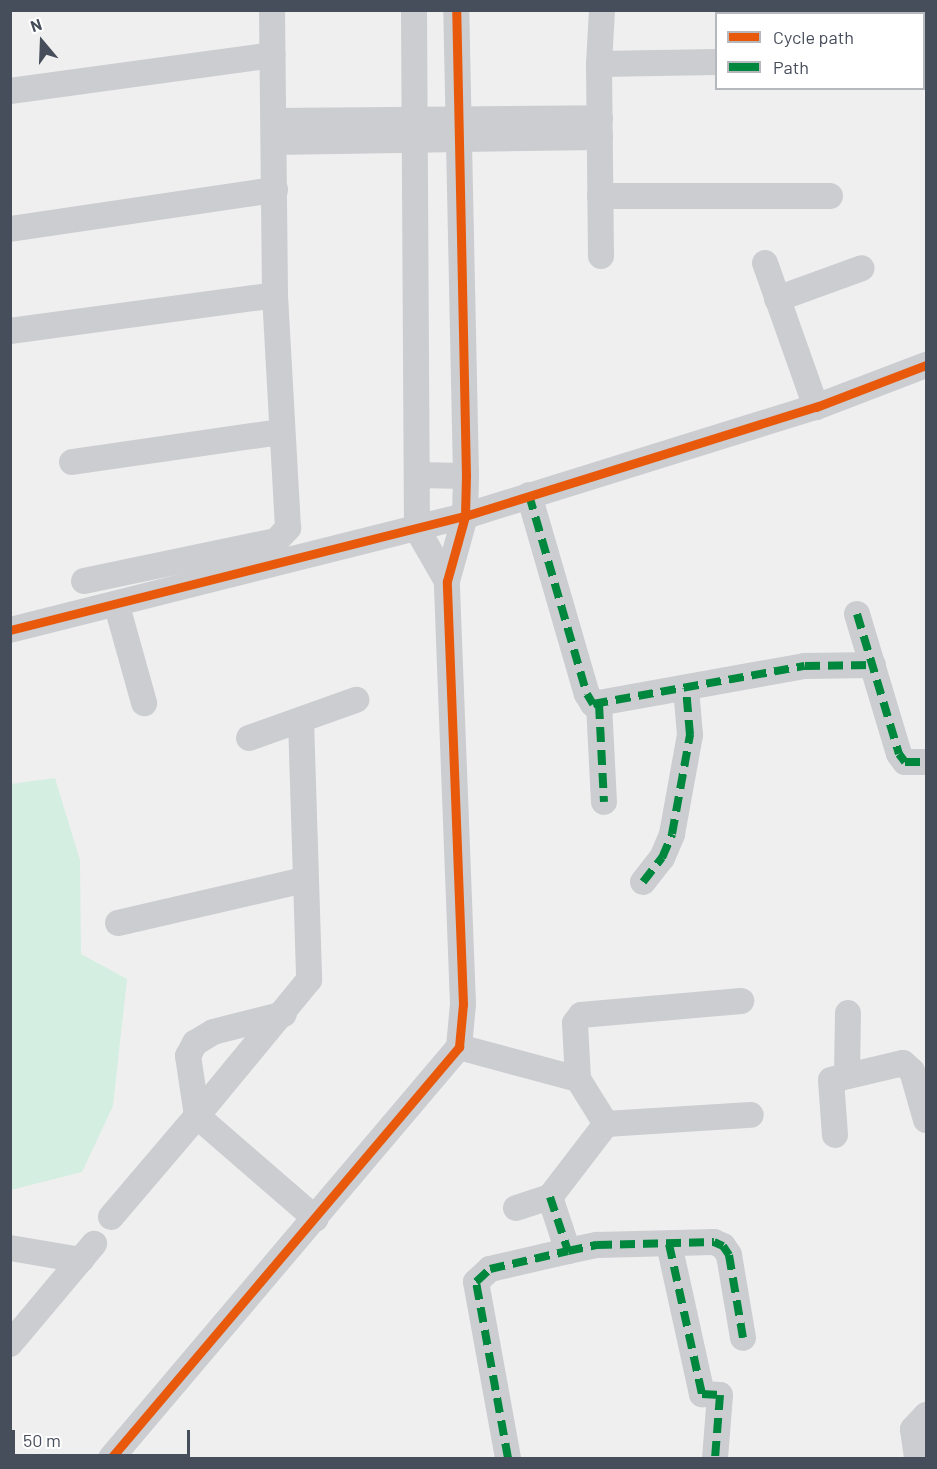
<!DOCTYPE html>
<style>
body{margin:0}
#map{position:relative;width:937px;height:1469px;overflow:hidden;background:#f0efef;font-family:Barlow,sans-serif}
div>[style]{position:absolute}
.green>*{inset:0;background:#d4eee2}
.minor>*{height:26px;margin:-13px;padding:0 13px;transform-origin:13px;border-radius:13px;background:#cbcdd0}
.quiet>*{height:8px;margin-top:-4px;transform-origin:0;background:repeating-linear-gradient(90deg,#00873e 0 15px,transparent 0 23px)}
.cycleway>*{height:9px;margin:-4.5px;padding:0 4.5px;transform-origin:4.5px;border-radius:4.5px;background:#e8590c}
span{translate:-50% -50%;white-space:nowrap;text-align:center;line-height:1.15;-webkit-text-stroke:6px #fff;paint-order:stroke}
.frame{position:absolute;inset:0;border:12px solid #474e5b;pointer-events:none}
.legend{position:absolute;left:715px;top:12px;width:210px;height:78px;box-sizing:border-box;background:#fff;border:2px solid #b5b8bd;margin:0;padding:8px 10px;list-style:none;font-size:18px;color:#474e5b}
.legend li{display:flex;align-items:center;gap:12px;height:30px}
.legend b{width:30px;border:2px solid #b5b8bd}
.north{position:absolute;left:12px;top:12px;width:60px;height:60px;-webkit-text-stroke:4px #fff;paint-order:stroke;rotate:341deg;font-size:16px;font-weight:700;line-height:24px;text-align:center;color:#474e5b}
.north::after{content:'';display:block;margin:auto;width:21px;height:27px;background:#474e5b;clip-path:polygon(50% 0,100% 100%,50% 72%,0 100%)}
.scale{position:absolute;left:12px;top:1430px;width:178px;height:27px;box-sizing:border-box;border:3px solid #474e5b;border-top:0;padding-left:8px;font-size:18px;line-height:21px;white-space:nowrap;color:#474e5b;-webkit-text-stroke:4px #fff;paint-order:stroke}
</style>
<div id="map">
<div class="green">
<i style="clip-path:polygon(55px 778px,80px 860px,81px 954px,127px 979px,113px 1106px,82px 1172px,11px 1190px,11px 784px)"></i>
</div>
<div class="minor">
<i style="left:414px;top:10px;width:519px;rotate:89.67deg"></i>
<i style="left:417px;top:529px;width:60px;rotate:60deg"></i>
<i style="left:924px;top:60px;width:2px"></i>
<i style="left:599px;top:64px;width:117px;rotate:-1deg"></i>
<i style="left:10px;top:91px;width:265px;rotate:-7.8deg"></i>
<i style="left:274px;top:121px;width:326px;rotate:-0.5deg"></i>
<i style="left:274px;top:142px;width:326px;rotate:-0.9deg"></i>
<i style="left:600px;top:196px;width:230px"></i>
<i style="left:10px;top:229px;width:268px;rotate:-8.4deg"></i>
<i style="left:601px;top:256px;width:192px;rotate:-90.6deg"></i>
<i style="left:599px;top:64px;width:54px;rotate:-86.8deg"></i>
<i style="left:765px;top:263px;width:153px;rotate:70.5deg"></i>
<i style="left:777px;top:299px;width:90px;rotate:-20deg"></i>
<i style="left:10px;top:331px;width:267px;rotate:-7.7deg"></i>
<i style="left:72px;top:462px;width:211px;rotate:-8.2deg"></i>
<i style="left:417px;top:475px;width:49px;rotate:1.2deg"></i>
<i style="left:529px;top:495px;width:207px;rotate:73.8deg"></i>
<i style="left:587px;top:694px;width:12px;rotate:59deg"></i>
<i style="left:593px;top:704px;width:215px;rotate:-10.2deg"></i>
<i style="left:805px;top:666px;width:68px;rotate:-0.8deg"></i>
<i style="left:84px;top:581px;width:196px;rotate:-11.8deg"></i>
<i style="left:276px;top:541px;width:18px;rotate:-47deg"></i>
<i style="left:288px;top:528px;width:233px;rotate:-93.2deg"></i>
<i style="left:275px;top:295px;width:285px;rotate:-90.6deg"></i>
<i style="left:117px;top:606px;width:101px;rotate:74.4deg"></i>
<i style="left:857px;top:614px;width:146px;rotate:73.3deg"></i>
<i style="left:899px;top:754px;width:10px;rotate:53deg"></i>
<i style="left:905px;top:762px;width:21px"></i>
<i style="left:10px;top:630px;width:469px;rotate:-14.1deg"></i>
<i style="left:465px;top:516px;width:368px;rotate:-17.3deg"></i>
<i style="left:816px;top:407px;width:118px;rotate:-20.9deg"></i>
<i style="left:599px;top:704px;width:98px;rotate:87.1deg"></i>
<i style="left:301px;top:720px;width:260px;rotate:88.2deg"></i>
<i style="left:309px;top:980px;width:176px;rotate:129.5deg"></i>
<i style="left:197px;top:1116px;width:157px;rotate:40.9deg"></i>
<i style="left:249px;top:738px;width:114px;rotate:-19.6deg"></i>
<i style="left:643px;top:882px;width:31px;rotate:-52deg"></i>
<i style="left:662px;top:858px;width:26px;rotate:-67deg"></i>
<i style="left:672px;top:834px;width:101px;rotate:-79.7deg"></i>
<i style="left:690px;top:735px;width:47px;rotate:-94.9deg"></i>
<i style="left:118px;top:923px;width:191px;rotate:-13deg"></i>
<i style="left:459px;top:1047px;width:123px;rotate:15.1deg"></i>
<i style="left:847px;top:1075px;width:62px;rotate:-89.1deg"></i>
<i style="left:606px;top:1124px;width:53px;rotate:-121.9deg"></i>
<i style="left:578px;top:1079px;width:56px;rotate:-93.1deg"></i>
<i style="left:575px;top:1023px;width:10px;rotate:-53deg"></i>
<i style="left:581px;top:1015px;width:161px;rotate:-5deg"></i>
<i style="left:835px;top:1135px;width:55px;rotate:-94.2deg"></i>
<i style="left:831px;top:1080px;width:74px;rotate:-13.3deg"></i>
<i style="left:903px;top:1063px;width:12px;rotate:42deg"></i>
<i style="left:912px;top:1071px;width:51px;rotate:74.1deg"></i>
<i style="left:550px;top:1197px;width:57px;rotate:71.6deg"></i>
<i style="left:568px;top:1251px;width:30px;rotate:-12deg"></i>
<i style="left:597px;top:1245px;width:117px;rotate:-1.5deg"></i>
<i style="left:714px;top:1242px;width:10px;rotate:24deg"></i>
<i style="left:723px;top:1246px;width:11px;rotate:56deg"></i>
<i style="left:729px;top:1255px;width:84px;rotate:80.4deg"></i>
<i style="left:516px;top:1208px;width:36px;rotate:-18deg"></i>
<i style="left:550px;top:1197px;width:92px;rotate:-52.5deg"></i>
<i style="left:606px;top:1124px;width:145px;rotate:-3.6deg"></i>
<i style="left:111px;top:1217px;width:133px;rotate:-49.6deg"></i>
<i style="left:197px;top:1116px;width:61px;rotate:-98.5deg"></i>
<i style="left:188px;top:1056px;width:15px;rotate:-62deg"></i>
<i style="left:195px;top:1043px;width:21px;rotate:-31deg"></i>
<i style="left:213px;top:1032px;width:73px;rotate:-14.2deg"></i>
<i style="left:669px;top:1244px;width:154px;rotate:77.6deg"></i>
<i style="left:702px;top:1394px;width:18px;rotate:3deg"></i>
<i style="left:720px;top:1395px;width:63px;rotate:94.5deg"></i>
<i style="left:10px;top:1248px;width:72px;rotate:9.6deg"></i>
<i style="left:10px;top:1344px;width:131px;rotate:-50deg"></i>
<i style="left:111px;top:1458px;width:539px;rotate:-49.74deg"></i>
<i style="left:459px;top:1047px;width:43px;rotate:-84.7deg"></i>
<i style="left:463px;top:1004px;width:423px;rotate:-92.2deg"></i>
<i style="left:447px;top:581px;width:67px;rotate:-74.5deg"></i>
<i style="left:465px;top:516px;width:40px;rotate:-88.6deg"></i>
<i style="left:466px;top:476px;width:466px;rotate:-91.2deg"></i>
<i style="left:508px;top:1458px;width:179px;rotate:-100.3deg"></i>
<i style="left:476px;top:1282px;width:19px;rotate:-43deg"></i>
<i style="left:490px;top:1269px;width:80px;rotate:-13deg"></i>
<i style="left:917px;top:1458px;width:29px;rotate:-98deg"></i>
<i style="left:913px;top:1429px;width:19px;rotate:-47deg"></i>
</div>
<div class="quiet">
<i style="left:529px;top:495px;width:207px;rotate:73.8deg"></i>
<i style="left:587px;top:694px;width:12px;rotate:59deg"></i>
<i style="left:593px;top:704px;width:215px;rotate:-10.2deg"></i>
<i style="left:805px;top:666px;width:68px;rotate:-0.8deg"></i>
<i style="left:857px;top:614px;width:146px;rotate:73.3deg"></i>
<i style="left:899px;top:754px;width:10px;rotate:53deg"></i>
<i style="left:905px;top:762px;width:21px"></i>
<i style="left:599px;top:704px;width:98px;rotate:87.1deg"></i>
<i style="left:643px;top:882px;width:31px;rotate:-52deg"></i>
<i style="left:662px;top:858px;width:26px;rotate:-67deg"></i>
<i style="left:672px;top:834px;width:101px;rotate:-79.7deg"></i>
<i style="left:690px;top:735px;width:47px;rotate:-94.9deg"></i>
<i style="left:550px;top:1197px;width:57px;rotate:71.6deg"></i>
<i style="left:568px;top:1251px;width:30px;rotate:-12deg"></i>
<i style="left:597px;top:1245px;width:117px;rotate:-1.5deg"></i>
<i style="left:714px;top:1242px;width:10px;rotate:24deg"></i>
<i style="left:723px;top:1246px;width:11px;rotate:56deg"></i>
<i style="left:729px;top:1255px;width:84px;rotate:80.4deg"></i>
<i style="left:669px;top:1244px;width:154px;rotate:77.6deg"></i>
<i style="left:702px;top:1394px;width:18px;rotate:3deg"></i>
<i style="left:720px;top:1395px;width:63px;rotate:94.5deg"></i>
<i style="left:508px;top:1458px;width:179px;rotate:-100.3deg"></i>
<i style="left:476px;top:1282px;width:19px;rotate:-43deg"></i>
<i style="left:490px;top:1269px;width:80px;rotate:-13deg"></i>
</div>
<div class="cycleway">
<i style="left:10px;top:630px;width:469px;rotate:-14.1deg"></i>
<i style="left:465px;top:516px;width:368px;rotate:-17.3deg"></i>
<i style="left:816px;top:407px;width:118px;rotate:-20.9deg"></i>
<i style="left:111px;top:1458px;width:539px;rotate:-49.74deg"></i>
<i style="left:459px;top:1047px;width:43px;rotate:-84.7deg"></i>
<i style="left:463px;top:1004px;width:423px;rotate:-92.2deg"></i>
<i style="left:447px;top:581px;width:67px;rotate:-74.5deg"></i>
<i style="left:465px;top:516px;width:40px;rotate:-88.6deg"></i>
<i style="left:466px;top:476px;width:466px;rotate:-91.2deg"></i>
</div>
<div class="frame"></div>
<ul class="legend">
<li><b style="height:8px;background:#e8590c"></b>Cycle path</li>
<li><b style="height:8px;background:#00873e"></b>Path</li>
</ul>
<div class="north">N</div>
<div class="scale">50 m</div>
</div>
